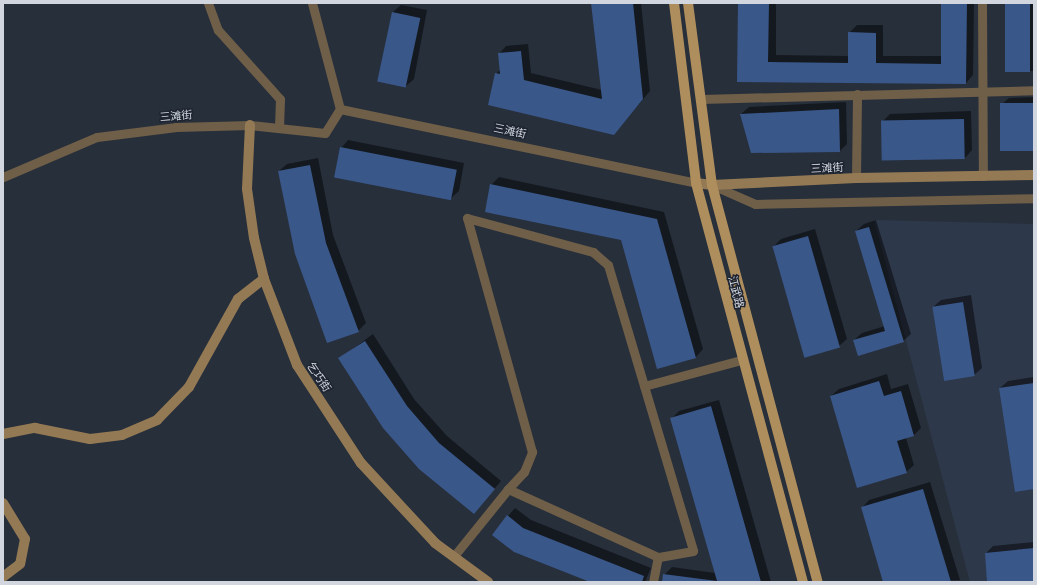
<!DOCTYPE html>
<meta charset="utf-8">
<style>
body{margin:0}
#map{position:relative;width:1037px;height:585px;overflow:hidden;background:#272f3b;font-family:Mulish,"Noto Sans SC",sans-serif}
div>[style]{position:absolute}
.built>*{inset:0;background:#2d384a}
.shadow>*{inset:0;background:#0007;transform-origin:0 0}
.building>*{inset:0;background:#3a578a;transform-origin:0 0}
.street>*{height:9px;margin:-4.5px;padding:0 4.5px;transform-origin:4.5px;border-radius:4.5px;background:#6f5f48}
.secondary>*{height:10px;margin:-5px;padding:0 5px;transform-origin:5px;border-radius:5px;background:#947a54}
.primary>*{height:10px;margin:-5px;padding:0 5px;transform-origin:5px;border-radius:5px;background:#af8e5d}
span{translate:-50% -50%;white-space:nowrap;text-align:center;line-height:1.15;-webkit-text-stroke:3px #1e2531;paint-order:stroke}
.street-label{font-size:11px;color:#d2d7df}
.frame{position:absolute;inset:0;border:4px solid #d2d7df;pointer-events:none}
</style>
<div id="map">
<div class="built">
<i style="clip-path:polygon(874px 220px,1034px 224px,1034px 582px,970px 582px)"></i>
</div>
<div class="shadow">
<i style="clip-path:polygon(592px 3px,641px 3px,650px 91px,614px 134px,496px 74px,501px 69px,499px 54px,506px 46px,528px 44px,531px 73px,602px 90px)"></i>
<i style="clip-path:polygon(739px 3px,776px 3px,776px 55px,849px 56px,849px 33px,857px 25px,883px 25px,883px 56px,942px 56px,942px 3px,974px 3px,973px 75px,966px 83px,738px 81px)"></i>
<i style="left:1006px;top:3px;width:28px;height:68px"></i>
<i style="clip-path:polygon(401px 5px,427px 10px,414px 79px,406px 86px,393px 12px)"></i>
<i style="clip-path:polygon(1034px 97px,1034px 150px,1001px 105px,1009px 98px)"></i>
<i style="clip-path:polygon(846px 102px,847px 144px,840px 151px,741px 114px,749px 107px)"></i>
<i style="clip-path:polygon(971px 111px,972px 150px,965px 158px,882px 122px,890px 114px)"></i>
<i style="clip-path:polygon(348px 140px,464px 163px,459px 191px,451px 198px,341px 148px)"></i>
<i style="clip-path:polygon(318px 158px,333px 235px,366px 323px,358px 331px,279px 171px,287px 164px)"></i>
<i style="clip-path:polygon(499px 177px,664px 212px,703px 349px,696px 357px,658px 368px,621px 239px,491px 185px)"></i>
<i style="clip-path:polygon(876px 220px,911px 334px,903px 341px,854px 340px,862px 333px,885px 326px,856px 231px,864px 224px)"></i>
<i style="clip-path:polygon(815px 229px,847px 339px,839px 346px,774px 246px,781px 239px)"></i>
<i style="clip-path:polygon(971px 295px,982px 368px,974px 375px,933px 307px,941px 300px)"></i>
<i style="clip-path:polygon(373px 334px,414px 399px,447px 436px,501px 481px,481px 505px,339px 359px)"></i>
<i style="clip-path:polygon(887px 374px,891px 389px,908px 384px,921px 428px,914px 435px,906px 438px,914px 465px,906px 472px,831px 396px,839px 389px)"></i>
<i style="clip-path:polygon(1034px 377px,1034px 488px,1000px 388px,1008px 381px)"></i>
<i style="clip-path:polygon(719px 400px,771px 582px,663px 582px,664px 575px,672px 567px,715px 573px,672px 418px,679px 411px)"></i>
<i style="clip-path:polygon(930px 482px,960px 580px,884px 582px,862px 508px,869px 500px)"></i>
<i style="clip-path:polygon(515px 508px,531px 520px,651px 568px,645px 582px,593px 582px,514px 551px,508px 516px)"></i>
<i style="clip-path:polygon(1034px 542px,1034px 582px,988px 582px,986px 553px,993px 546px)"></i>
</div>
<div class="building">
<i style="clip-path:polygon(591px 3px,633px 3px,643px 99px,614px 135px,488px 105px,495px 73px,500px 74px,498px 53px,521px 51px,524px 80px,602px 99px)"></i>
<i style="clip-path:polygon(738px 3px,769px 3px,768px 62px,848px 63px,848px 32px,876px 33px,876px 63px,941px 64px,941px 3px,967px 3px,966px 84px,737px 82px)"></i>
<i style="left:1005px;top:3px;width:25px;height:69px"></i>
<i style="left:392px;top:12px;width:29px;height:71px;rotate:12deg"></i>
<i style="left:1034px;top:103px;width:48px;height:34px;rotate:90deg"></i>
<i style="clip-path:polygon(839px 109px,840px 152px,751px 153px,740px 114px)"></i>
<i style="left:964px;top:119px;width:40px;height:83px;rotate:89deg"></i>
<i style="left:340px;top:147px;width:119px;height:31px;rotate:11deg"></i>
<i style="clip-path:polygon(310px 165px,326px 243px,359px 332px,327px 343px,295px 254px,278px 171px)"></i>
<i style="clip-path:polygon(490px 184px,657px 219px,696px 358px,657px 369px,621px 240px,485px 212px)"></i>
<i style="clip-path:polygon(869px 227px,904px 342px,858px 356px,853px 340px,885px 331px,855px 231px)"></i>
<i style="left:808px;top:236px;width:116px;height:37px;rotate:74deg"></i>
<i style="left:963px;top:302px;width:75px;height:31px;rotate:81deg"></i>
<i style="clip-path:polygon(365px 341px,407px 406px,439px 443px,495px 489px,474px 514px,419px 469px,383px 428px,338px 358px)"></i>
<i style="clip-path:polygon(879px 381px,884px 396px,901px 391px,914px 436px,897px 441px,907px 473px,857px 488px,830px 396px)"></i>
<i style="clip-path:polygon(1034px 383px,1034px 489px,1015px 492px,999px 388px)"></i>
<i style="clip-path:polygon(711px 406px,761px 582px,662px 582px,663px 574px,717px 581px,670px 418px)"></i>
<i style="clip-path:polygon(923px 489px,951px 582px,883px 582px,861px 507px)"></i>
<i style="clip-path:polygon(507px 515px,523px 528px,644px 576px,642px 582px,590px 582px,514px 552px,492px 535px)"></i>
<i style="clip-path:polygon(1034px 548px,1034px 582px,987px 582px,985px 553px)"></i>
</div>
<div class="street">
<i style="left:208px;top:3px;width:29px;rotate:70deg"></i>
<i style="left:218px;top:30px;width:93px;rotate:48.1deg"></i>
<i style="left:280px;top:99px;width:29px;rotate:92deg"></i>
<i style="left:312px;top:3px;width:110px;rotate:75.2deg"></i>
<i style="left:982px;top:3px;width:173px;rotate:89.7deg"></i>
<i style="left:701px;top:99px;width:333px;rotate:-1.5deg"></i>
<i style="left:3px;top:177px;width:102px;rotate:-23.1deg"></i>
<i style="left:97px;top:137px;width:80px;rotate:-7.2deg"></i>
<i style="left:176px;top:127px;width:74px;rotate:-1.5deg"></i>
<i style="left:250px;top:125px;width:75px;rotate:6.1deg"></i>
<i style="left:325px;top:133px;width:28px;rotate:-58deg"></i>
<i style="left:340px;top:109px;width:364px;rotate:11.7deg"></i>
<i style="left:856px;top:178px;width:84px;rotate:-89.3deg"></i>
<i style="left:712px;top:185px;width:47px;rotate:23.8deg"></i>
<i style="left:755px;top:204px;width:279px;rotate:-1.2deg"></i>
<i style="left:467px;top:218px;width:131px;rotate:15.1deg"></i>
<i style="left:593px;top:252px;width:20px;rotate:41deg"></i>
<i style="left:608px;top:265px;width:298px;rotate:73.4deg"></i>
<i style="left:693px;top:551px;width:36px;rotate:170deg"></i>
<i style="left:658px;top:557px;width:165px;rotate:-155.6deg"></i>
<i style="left:644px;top:386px;width:100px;rotate:-15deg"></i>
<i style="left:454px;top:556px;width:86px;rotate:-51.1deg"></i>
<i style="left:508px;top:489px;width:23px;rotate:-47deg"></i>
<i style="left:524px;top:472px;width:22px;rotate:-68deg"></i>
<i style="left:532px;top:452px;width:243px;rotate:-105.5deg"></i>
<i style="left:653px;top:582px;width:25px;rotate:-79deg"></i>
</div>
<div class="secondary">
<i style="left:250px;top:125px;width:64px;rotate:92.7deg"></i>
<i style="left:247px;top:189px;width:49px;rotate:81.9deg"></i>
<i style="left:254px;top:238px;width:42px;rotate:76.3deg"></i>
<i style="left:264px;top:279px;width:92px;rotate:69deg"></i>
<i style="left:297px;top:365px;width:117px;rotate:56.9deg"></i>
<i style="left:361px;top:463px;width:109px;rotate:47.2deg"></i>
<i style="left:435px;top:543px;width:66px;rotate:36.3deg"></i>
<i style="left:696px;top:183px;width:16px;rotate:7deg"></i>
<i style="left:712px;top:185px;width:144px;rotate:-2.8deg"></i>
<i style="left:856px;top:178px;width:178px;rotate:-1deg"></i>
<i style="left:3px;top:434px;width:33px;rotate:-11deg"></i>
<i style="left:35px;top:428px;width:56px;rotate:11.3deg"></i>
<i style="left:90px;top:439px;width:32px;rotate:-7deg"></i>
<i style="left:122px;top:435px;width:38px;rotate:-23deg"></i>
<i style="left:157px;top:420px;width:46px;rotate:-45.9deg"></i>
<i style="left:189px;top:387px;width:101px;rotate:-60.9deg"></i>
<i style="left:238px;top:299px;width:33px;rotate:-38deg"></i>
<i style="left:3px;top:503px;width:42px;rotate:58.6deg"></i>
<i style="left:25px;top:539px;width:25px;rotate:101deg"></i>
<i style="left:20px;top:564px;width:21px;rotate:143deg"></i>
</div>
<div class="primary">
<i style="left:674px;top:3px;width:181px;rotate:83deg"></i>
<i style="left:696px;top:183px;width:413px;rotate:75deg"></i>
<i style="left:688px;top:3px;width:184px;rotate:82.5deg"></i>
<i style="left:712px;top:185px;width:411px;rotate:75.1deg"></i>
</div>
<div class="street-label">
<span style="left:176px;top:116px;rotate:-5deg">三滩街</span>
<span style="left:510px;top:131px;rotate:12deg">三滩街</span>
<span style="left:827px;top:168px;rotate:-3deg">三滩街</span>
<span style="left:736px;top:292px;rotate:76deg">江武路</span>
<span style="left:319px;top:377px;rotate:56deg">乞巧街</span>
</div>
<div class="frame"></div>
</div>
